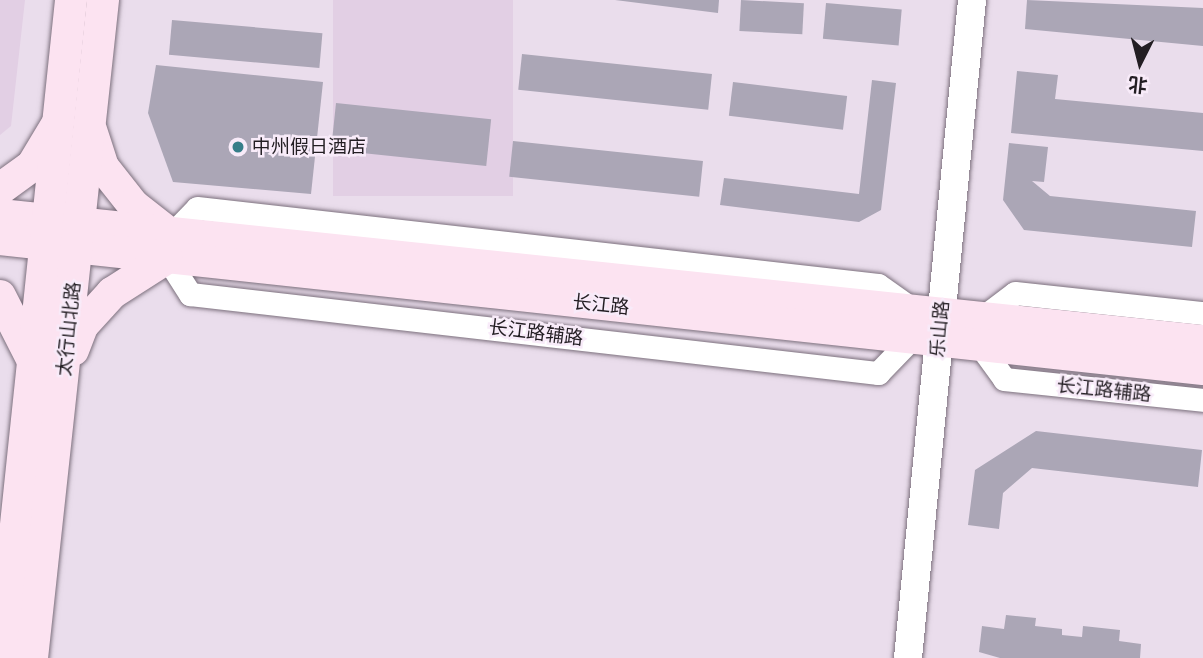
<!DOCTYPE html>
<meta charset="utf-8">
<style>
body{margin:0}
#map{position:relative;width:1203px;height:658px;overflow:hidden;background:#eaddec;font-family:Bitter,"Noto Sans SC",serif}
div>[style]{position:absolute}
.built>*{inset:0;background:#e2cfe4;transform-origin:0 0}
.building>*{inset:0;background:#aba6b6;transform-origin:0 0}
.roads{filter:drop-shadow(0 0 2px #7c707d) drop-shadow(0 0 2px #7c707d)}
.minor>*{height:23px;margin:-11.5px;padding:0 11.5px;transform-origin:11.5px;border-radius:11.5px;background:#fff}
.tertiary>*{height:28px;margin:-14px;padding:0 14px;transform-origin:14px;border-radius:14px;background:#fff}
.secondary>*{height:32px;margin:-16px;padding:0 16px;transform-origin:16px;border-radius:16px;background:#fce3f1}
.dots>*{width:19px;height:19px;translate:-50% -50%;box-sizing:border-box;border:4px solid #f8ebf9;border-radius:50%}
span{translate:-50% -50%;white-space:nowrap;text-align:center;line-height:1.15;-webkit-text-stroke:5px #f8ebf9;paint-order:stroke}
.poi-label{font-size:19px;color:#231e23}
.left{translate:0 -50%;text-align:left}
.street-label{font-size:19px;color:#231e23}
.north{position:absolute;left:1105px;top:28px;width:70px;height:70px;-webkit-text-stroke:5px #f8ebf9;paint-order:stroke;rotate:186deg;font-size:19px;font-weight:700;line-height:28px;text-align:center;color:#231e23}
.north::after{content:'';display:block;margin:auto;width:24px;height:32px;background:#231e23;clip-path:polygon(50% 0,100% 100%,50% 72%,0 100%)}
</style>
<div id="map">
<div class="built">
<i style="clip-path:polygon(0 0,25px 0,11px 126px,0 135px)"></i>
<i style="left:333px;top:0;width:180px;height:196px"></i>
</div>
<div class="building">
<i style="clip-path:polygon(615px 0,719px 0,718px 13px)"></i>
<i style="left:741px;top:0;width:63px;height:31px;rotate:3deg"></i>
<i style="clip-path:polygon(1027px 0,1203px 8px,1203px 46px,1025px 29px)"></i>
<i style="left:826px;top:3px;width:76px;height:36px;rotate:5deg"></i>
<i style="left:172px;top:20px;width:151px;height:35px;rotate:5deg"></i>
<i style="left:522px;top:54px;width:191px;height:36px;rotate:6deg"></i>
<i style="clip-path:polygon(156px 65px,323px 82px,311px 194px,173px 182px,148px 113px)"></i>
<i style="clip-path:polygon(1017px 71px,1058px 75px,1055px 99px,1203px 113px,1203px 151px,1011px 133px)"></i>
<i style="clip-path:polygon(872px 80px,896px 83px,881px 210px,859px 222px,720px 205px,724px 178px,859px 194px)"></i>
<i style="left:733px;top:82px;width:115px;height:34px;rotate:7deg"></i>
<i style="left:336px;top:103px;width:156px;height:47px;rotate:6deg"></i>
<i style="left:513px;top:141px;width:191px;height:36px;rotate:6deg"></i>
<i style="clip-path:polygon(1009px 143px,1048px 147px,1044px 182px,1032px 181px,1050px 196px,1196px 211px,1192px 247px,1024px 230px,1003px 200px)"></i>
<i style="clip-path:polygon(1036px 431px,1202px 450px,1198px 487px,1032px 468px,1003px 493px,999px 529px,968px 525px,975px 470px)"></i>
<i style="clip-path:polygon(1006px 615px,1036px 618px,1035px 626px,1062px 629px,1062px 635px,1082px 637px,1083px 626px,1120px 630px,1119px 641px,1141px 644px,1140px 658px,1000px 658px,979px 652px,982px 626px,1004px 629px)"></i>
</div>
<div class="roads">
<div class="minor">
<i style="left:171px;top:235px;width:37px;rotate:-46deg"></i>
<i style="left:197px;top:208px;width:685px;rotate:6.45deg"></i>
<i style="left:878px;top:285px;width:42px;rotate:35.2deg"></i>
<i style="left:167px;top:258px;width:43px;rotate:57.4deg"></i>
<i style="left:190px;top:294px;width:693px;rotate:6.55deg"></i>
<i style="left:878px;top:373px;width:47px;rotate:-45.9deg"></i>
<i style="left:982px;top:318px;width:41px;rotate:-37.1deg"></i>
<i style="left:1015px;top:293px;width:189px;rotate:6.1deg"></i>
<i style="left:981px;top:347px;width:39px;rotate:54deg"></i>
<i style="left:1004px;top:379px;width:200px;rotate:6deg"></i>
</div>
<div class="tertiary">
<i style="left:908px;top:658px;width:661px;rotate:-84.44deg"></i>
</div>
<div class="secondary">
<i style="left:91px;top:130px;width:39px;rotate:72deg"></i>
<i style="left:103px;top:167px;width:48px;rotate:51.7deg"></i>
<i style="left:133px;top:205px;width:47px;rotate:38.1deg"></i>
<i style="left:0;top:189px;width:39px;rotate:-36deg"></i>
<i style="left:32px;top:166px;width:47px;rotate:-59deg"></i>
<i style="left:0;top:215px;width:1210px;rotate:5.98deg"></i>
<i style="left:0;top:239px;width:1210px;rotate:6.17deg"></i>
<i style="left:0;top:296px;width:75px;rotate:63.1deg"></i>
<i style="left:73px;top:350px;width:26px;rotate:-69deg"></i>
<i style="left:82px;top:326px;width:45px;rotate:-47.7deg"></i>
<i style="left:112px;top:293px;width:65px;rotate:-32.5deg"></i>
<i style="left:2px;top:658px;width:662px;rotate:-84.01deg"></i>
<i style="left:32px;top:658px;width:662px;rotate:-83.84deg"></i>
</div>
</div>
<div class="dots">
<i style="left:238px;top:147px;background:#377e89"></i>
</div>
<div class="poi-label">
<span class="left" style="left:252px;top:147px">中州假日酒店</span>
</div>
<div class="street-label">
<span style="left:601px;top:305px;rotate:6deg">长江路</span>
<span style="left:69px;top:329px;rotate:-84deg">太行山北路</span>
<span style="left:940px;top:329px;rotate:-85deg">乐山路</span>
<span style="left:536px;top:333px;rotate:7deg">长江路辅路</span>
<span style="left:1104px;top:390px;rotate:6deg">长江路辅路</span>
</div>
<div class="north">北</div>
</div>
